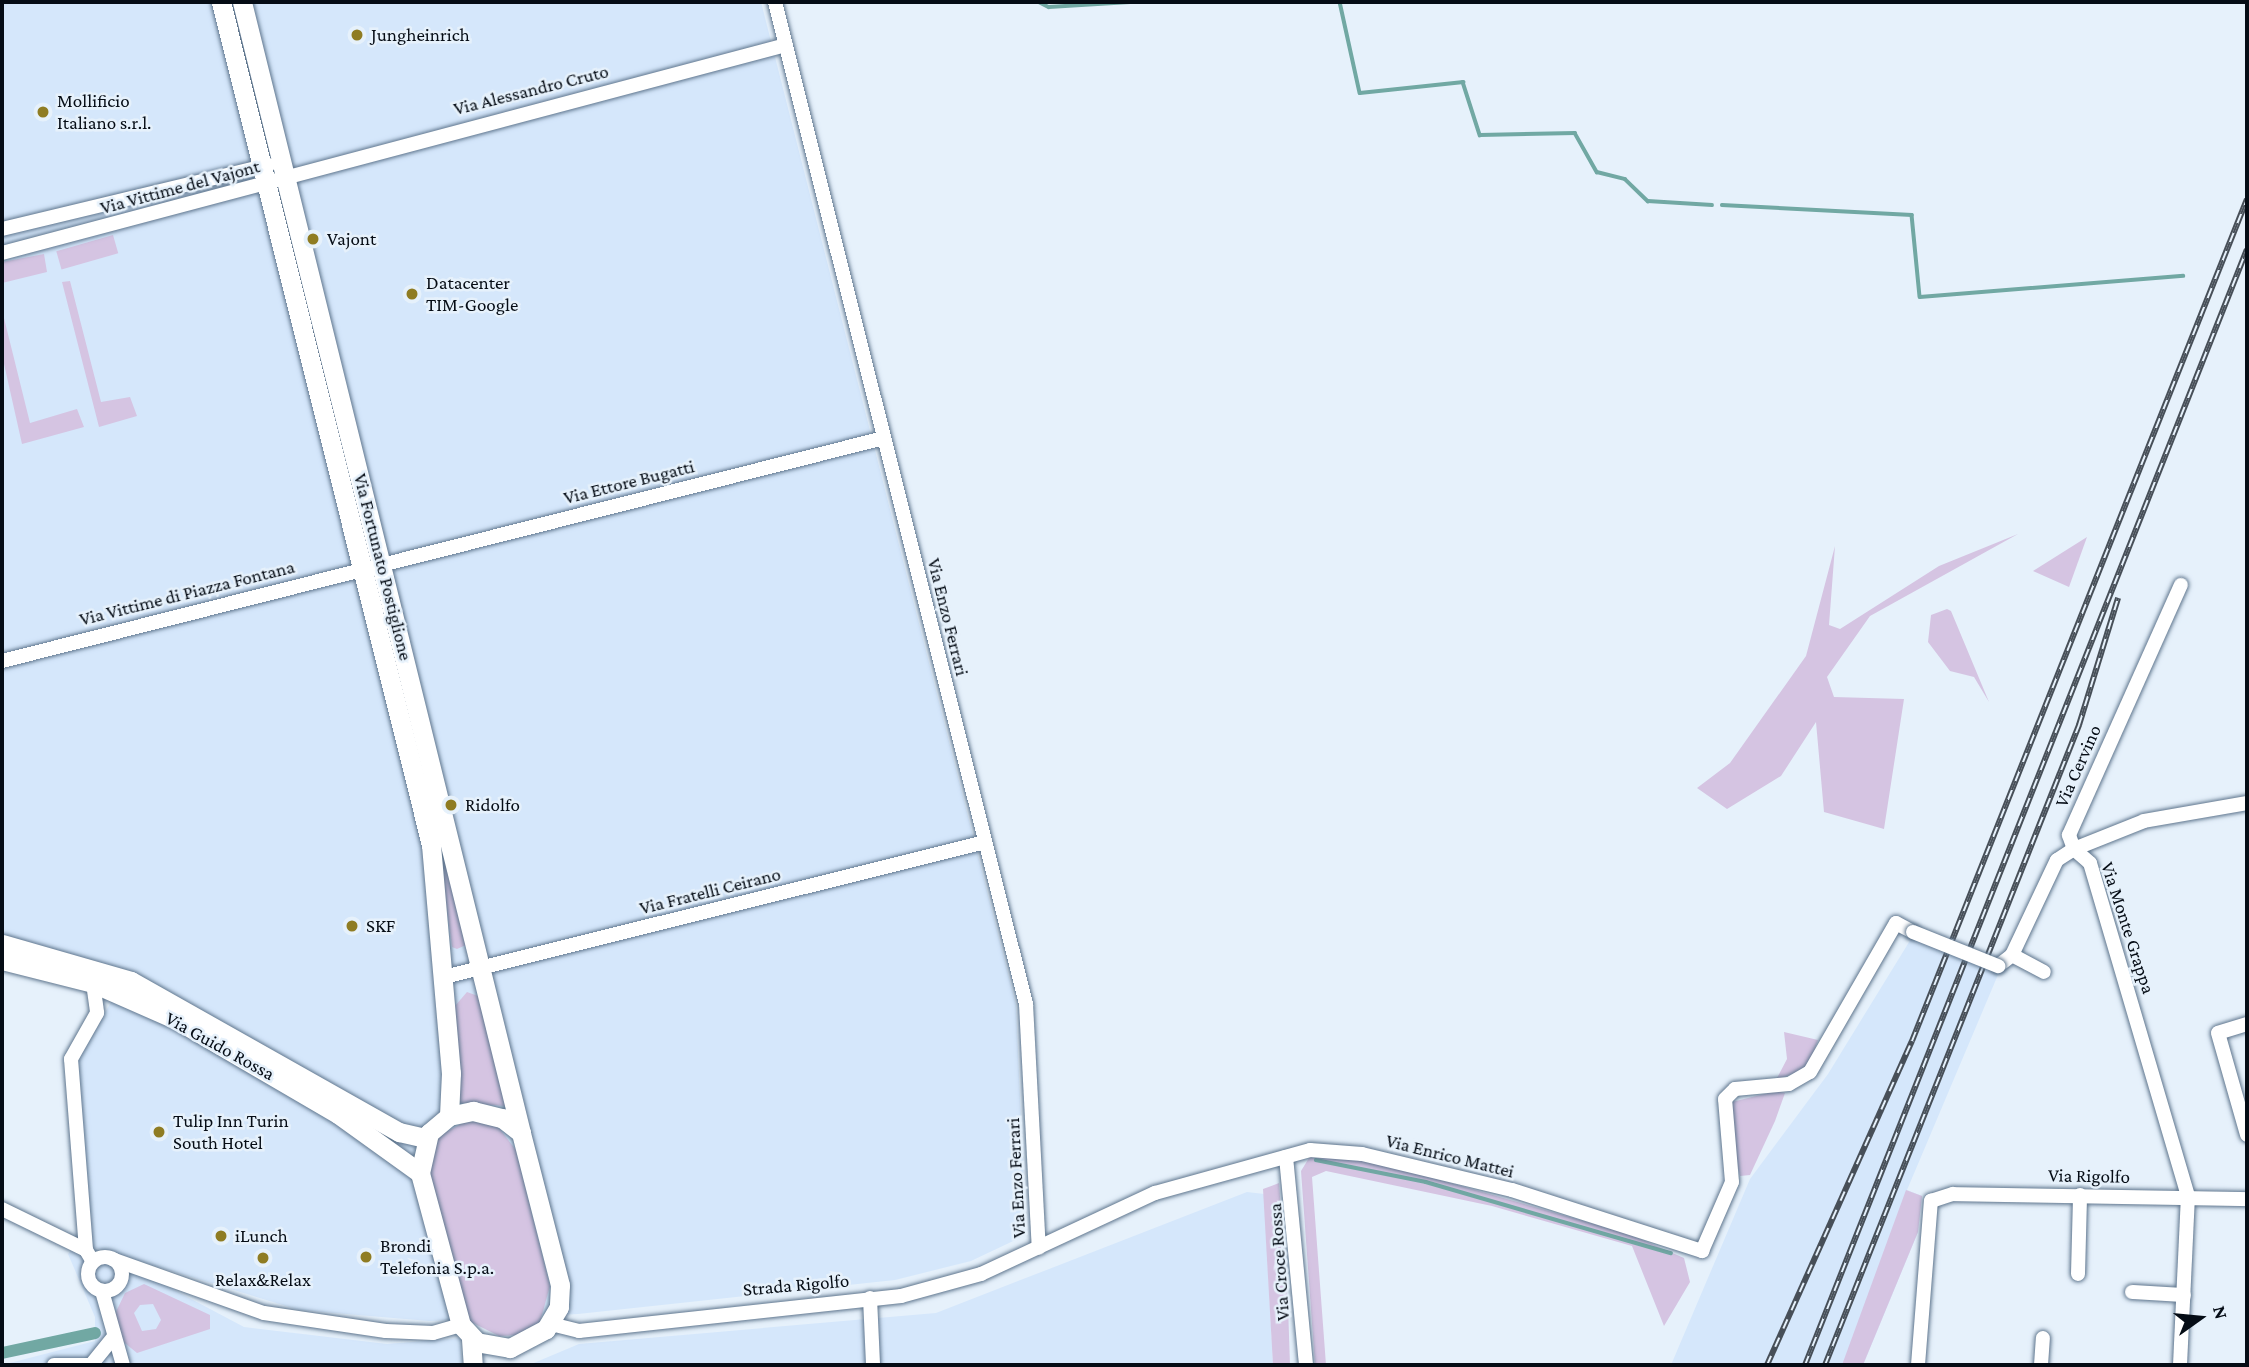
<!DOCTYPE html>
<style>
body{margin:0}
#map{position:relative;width:2249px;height:1367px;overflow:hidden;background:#e6f1fb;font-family:"Crimson Pro",serif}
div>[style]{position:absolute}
.built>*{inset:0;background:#d5e7fb}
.green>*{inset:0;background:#d5c4e2;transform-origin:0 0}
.stream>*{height:3.5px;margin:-1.75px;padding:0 1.75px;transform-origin:1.75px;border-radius:1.75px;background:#71a8a3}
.canal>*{height:12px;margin:-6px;padding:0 6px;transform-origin:6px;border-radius:6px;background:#71a8a3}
.roads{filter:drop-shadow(0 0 2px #5e758d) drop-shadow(0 0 2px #5e758d)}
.street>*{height:14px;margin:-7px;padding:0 7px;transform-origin:7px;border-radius:7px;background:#fff}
.street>.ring{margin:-7px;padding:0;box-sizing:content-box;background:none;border:14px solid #fff;border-radius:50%}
.secondary>*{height:19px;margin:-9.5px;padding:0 9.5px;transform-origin:9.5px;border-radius:9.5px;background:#fff}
.rail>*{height:6px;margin-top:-3px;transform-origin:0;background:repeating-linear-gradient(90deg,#e6f1fb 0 10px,#474f58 0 20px);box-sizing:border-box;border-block:2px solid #474f58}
.bridges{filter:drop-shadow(0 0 2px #5e758d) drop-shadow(0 0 2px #5e758d)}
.street-bridge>*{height:14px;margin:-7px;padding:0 7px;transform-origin:7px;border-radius:7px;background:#fff}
.dots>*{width:19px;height:19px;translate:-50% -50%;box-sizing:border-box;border:4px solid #e6f1fb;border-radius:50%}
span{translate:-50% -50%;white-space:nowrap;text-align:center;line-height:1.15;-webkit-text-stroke:5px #e6f1fb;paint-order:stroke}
.poi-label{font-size:19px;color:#050c15}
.left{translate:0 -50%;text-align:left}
.street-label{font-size:19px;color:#050c15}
.frame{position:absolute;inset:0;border:4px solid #050c15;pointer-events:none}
.north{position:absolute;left:2165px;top:1283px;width:70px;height:70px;-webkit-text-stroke:5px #e6f1fb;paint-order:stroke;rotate:75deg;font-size:19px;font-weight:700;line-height:28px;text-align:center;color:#050c15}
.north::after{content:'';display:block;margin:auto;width:24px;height:32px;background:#050c15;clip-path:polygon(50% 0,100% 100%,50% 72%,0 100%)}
</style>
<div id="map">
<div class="built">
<i style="clip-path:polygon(2px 2px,761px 2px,1016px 1005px,1026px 1235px,971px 1261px,895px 1280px,578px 1314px,429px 1321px,299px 1310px,93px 1247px,244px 1327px,387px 1344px,460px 1338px,462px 1365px,2px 1365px,95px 1341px,95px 1317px,68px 1254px,79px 1240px,76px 1063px,129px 971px,2px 936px)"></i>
<i style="clip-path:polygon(1914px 934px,2000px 970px,1907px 1190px,1922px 1196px,1918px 1232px,1863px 1365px,1671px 1365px,1750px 1179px,1828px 1074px)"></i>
<i style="clip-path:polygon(1247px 1192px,1264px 1194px,1273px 1365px,529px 1365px,579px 1344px,936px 1313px)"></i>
</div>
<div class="green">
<i style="left:113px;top:235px;width:19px;height:59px;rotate:74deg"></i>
<i style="clip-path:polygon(44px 254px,47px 272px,2px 283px,2px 262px)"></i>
<i style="clip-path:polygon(70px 281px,101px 402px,130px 397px,137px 416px,99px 427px,62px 282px)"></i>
<i style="clip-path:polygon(2px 310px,30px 423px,77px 409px,84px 427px,22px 444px,2px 355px)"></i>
<i style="clip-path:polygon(2018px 534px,1870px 616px,1827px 677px,1834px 697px,1904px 699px,1884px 829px,1824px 812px,1816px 722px,1781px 776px,1727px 809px,1697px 788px,1730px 763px,1806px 656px,1835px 546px,1829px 625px,1840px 629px,1939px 566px)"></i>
<i style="clip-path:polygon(2087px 537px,2069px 587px,2033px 571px)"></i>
<i style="clip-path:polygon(1947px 609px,1951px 611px,1989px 702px,1974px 677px,1950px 671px,1928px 642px,1931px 615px)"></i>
<i style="clip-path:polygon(434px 815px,466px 945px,457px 949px,452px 947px)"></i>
<i style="clip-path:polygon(467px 992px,478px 996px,506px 1106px,460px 1103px,455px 1006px)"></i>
<i style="clip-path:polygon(1784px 1032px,1818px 1040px,1808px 1068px,1776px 1080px,1787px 1059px)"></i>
<i style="clip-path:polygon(1776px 1091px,1785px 1093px,1775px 1121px,1750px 1175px,1740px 1176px,1729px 1127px,1732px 1102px)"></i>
<i style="clip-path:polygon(470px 1119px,495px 1123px,516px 1150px,550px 1286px,540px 1322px,521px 1335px,499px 1336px,469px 1321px,426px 1168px,437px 1137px)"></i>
<i style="clip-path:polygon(1312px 1153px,1356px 1156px,1629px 1234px,1684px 1258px,1690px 1282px,1664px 1326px,1632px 1246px,1492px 1206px,1326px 1171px,1312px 1177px,1326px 1365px,1315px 1365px,1301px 1171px)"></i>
<i style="clip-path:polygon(1279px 1183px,1288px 1306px,1290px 1365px,1273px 1365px,1263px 1189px)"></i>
<i style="clip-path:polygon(1906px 1190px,1922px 1196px,1918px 1232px,1863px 1365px,1842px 1365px)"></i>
<i style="clip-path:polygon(evenodd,144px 1284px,210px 1315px,210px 1329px,137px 1353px,120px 1339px,114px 1316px,125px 1293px,144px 1284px,153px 1304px,161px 1320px,156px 1329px,142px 1331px,134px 1313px,140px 1305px,153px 1304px)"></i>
</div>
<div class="stream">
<i style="left:1039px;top:2px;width:11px;rotate:27deg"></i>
<i style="left:1049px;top:7px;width:81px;rotate:-3.5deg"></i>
<i style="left:1340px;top:2px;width:93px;rotate:77.6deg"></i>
<i style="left:1360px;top:93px;width:104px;rotate:-6.1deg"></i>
<i style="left:1463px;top:82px;width:56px;rotate:72.2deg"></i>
<i style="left:1480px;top:135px;width:95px;rotate:-1.2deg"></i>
<i style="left:1575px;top:133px;width:45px;rotate:60.6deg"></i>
<i style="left:1597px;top:172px;width:29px;rotate:14deg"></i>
<i style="left:1625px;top:179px;width:32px;rotate:44deg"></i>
<i style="left:1648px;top:201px;width:64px;rotate:3.6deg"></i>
<i style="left:1722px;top:205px;width:190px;rotate:3deg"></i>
<i style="left:1912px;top:215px;width:82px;rotate:84.4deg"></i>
<i style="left:1920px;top:297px;width:264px;rotate:-4.6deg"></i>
<i style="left:1316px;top:1160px;width:112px;rotate:11.3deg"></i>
<i style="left:1426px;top:1182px;width:255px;rotate:16.2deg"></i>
</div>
<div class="canal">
<i style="left:2px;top:1353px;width:95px;rotate:-12.1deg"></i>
</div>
<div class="roads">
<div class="street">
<i style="left:775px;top:2px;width:1033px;rotate:75.94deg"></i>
<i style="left:1026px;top:1004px;width:244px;rotate:87deg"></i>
<i style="left:2px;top:229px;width:274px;rotate:-13.5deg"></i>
<i style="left:2px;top:253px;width:811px;rotate:-14.86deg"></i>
<i style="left:2px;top:661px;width:910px;rotate:-14.19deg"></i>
<i style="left:2012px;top:955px;width:36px;rotate:28deg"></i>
<i style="left:1998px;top:966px;width:18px;rotate:-38deg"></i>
<i style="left:2012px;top:955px;width:105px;rotate:-64.7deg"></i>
<i style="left:2057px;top:860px;width:20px;rotate:-33deg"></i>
<i style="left:2074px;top:849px;width:15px;rotate:-110deg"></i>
<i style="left:2069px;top:835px;width:274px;rotate:-65.9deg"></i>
<i style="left:444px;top:977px;width:558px;rotate:-14.01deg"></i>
<i style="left:93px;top:983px;width:30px;rotate:82deg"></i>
<i style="left:97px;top:1013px;width:53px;rotate:119.5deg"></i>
<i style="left:71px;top:1059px;width:192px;rotate:85.5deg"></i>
<i style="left:86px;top:1250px;width:14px;rotate:60deg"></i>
<i style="left:2247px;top:1024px;width:30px;rotate:163deg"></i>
<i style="left:2218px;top:1033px;width:106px;rotate:74.1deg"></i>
<i style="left:1286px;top:1157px;width:209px;rotate:84.5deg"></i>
<i style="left:2px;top:1209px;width:93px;rotate:26deg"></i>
<i class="ring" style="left:88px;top:1257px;width:20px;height:20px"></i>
<i style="left:112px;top:1259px;width:161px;rotate:19.6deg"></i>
<i style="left:264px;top:1313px;width:123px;rotate:8.4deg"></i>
<i style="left:386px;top:1331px;width:47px;rotate:2.4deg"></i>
<i style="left:433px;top:1333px;width:29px;rotate:-16deg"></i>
<i style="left:2078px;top:1274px;width:79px;rotate:-88.5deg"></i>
<i style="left:102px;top:1291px;width:77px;rotate:74.2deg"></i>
<i style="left:2132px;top:1292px;width:52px;rotate:3.3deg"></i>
<i style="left:870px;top:1298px;width:67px;rotate:87.4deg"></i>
<i style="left:551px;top:1324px;width:29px;rotate:14deg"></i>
<i style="left:579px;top:1331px;width:324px;rotate:-6.2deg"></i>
<i style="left:901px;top:1296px;width:83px;rotate:-15.4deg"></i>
<i style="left:981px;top:1274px;width:192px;rotate:-25deg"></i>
<i style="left:1155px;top:1193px;width:161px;rotate:-15.5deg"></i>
<i style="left:1310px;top:1150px;width:52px;rotate:4.4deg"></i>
<i style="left:1362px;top:1154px;width:154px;rotate:13.5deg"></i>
<i style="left:1512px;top:1190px;width:200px;rotate:17.8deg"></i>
<i style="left:1702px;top:1251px;width:75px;rotate:-66.5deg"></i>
<i style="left:1732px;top:1182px;width:83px;rotate:-94.8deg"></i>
<i style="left:1725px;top:1099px;width:14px;rotate:-45deg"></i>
<i style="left:1735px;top:1089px;width:54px;rotate:-5.3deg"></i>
<i style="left:1789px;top:1084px;width:24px;rotate:-30deg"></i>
<i style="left:1810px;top:1072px;width:172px;rotate:-60deg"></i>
<i style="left:1896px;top:923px;width:19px;rotate:28deg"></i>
<i style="left:54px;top:1365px;width:37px"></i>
<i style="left:91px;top:1365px;width:36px;rotate:-51deg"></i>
<i style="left:1918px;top:1365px;width:165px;rotate:-85.5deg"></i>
<i style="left:1931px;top:1201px;width:23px;rotate:-18deg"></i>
<i style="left:1953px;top:1194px;width:294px;rotate:1deg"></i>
<i style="left:2041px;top:1365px;width:27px;rotate:-86deg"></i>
<i style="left:2180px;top:1365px;width:169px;rotate:-87.3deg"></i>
<i style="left:2188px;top:1196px;width:347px;rotate:-106.4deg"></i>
<i style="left:2090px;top:863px;width:21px;rotate:-139deg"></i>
<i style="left:2074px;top:849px;width:75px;rotate:-21.8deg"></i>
<i style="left:2144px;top:821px;width:105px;rotate:-9.9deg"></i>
</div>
<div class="secondary">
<i style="left:221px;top:2px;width:869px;rotate:76.01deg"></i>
<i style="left:431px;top:845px;width:229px;rotate:85deg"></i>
<i style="left:451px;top:1073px;width:43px;rotate:92.7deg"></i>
<i style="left:242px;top:2px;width:1165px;rotate:76.14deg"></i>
<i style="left:2px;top:944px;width:134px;rotate:16deg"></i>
<i style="left:131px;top:981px;width:308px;rotate:29.4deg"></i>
<i style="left:399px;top:1132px;width:28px;rotate:13deg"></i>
<i style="left:2px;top:960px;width:94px;rotate:14.2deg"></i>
<i style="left:93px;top:983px;width:92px;rotate:23.8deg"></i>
<i style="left:177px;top:1020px;width:186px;rotate:30.3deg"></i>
<i style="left:338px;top:1114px;width:101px;rotate:35.7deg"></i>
<i style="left:473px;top:1111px;width:30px;rotate:14deg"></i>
<i style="left:502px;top:1118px;width:24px;rotate:38deg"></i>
<i style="left:521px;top:1133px;width:157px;rotate:75.6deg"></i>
<i style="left:560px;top:1285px;width:22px;rotate:93deg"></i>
<i style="left:559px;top:1307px;width:26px;rotate:121deg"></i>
<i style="left:546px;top:1329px;width:41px;rotate:152.2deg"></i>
<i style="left:510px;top:1348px;width:34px;rotate:-170deg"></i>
<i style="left:477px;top:1342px;width:23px;rotate:-133deg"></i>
<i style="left:461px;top:1325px;width:157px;rotate:-105.1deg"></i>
<i style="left:420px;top:1173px;width:41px;rotate:-77.3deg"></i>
<i style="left:429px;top:1133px;width:26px;rotate:-40deg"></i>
<i style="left:449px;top:1116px;width:25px;rotate:-12deg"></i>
<i style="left:471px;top:1339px;width:26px;rotate:86deg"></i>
</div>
</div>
<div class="rail">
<i style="left:1767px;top:1365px;width:355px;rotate:-65.9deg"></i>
<i style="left:1912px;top:1041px;width:906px;rotate:-68.3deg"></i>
<i style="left:1805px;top:1365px;width:1200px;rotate:-68.39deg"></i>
<i style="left:1825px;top:1365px;width:689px;rotate:-68.35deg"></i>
<i style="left:2079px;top:725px;width:133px;rotate:-72.9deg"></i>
</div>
<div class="bridges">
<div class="street-bridge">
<i style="left:1913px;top:932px;width:92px;rotate:21.8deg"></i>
</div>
</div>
<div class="dots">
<i style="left:357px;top:35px;background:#8f7c22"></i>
<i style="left:43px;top:112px;background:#8f7c22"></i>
<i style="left:313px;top:239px;background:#8f7c22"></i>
<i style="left:412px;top:294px;background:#8f7c22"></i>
<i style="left:451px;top:805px;background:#8f7c22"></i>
<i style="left:352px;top:926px;background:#8f7c22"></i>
<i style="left:159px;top:1132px;background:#8f7c22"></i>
<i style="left:221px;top:1236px;background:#8f7c22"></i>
<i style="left:366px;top:1257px;background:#8f7c22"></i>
<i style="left:263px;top:1258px;background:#8f7c22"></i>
</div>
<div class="poi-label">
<span class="left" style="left:371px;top:35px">Jungheinrich</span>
<span class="left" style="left:57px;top:112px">Mollificio<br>Italiano s.r.l.</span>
<span class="left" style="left:327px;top:239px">Vajont</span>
<span class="left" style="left:426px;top:294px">Datacenter<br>TIM-Google</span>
<span class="left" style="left:465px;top:805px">Ridolfo</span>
<span class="left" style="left:366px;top:926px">SKF</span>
<span class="left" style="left:173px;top:1132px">Tulip Inn Turin<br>South Hotel</span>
<span class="left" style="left:235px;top:1236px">iLunch</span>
<span class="left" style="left:380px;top:1257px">Brondi<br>Telefonia S.p.a.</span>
<span style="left:263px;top:1280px">Relax&amp;Relax</span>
</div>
<div class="street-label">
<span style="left:531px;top:90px;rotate:-14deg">Via Alessandro Cruto</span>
<span style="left:180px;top:187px;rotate:-15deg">Via Vittime del Vajont</span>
<span style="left:629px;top:482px;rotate:-14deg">Via Ettore Bugatti</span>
<span style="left:383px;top:567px;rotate:76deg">Via Fortunato Postiglione</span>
<span style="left:187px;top:593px;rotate:-14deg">Via Vittime di Piazza Fontana</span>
<span style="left:948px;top:617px;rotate:76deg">Via Enzo Ferrari</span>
<span style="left:2078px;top:766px;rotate:-66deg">Via Cervino</span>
<span style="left:710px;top:891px;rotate:-14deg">Via Fratelli Ceirano</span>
<span style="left:2128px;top:928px;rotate:72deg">Via Monte Grappa</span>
<span style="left:220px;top:1046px;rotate:29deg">Via Guido Rossa</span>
<span style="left:1450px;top:1156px;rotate:14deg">Via Enrico Mattei</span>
<span style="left:2089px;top:1176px;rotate:1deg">Via Rigolfo</span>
<span style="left:1016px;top:1178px;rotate:-93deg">Via Enzo Ferrari</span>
<span style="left:1279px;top:1262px;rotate:-94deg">Via Croce Rossa</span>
<span style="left:796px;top:1285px;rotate:-5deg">Strada Rigolfo</span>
</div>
<div class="frame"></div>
<div class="north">N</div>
</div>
